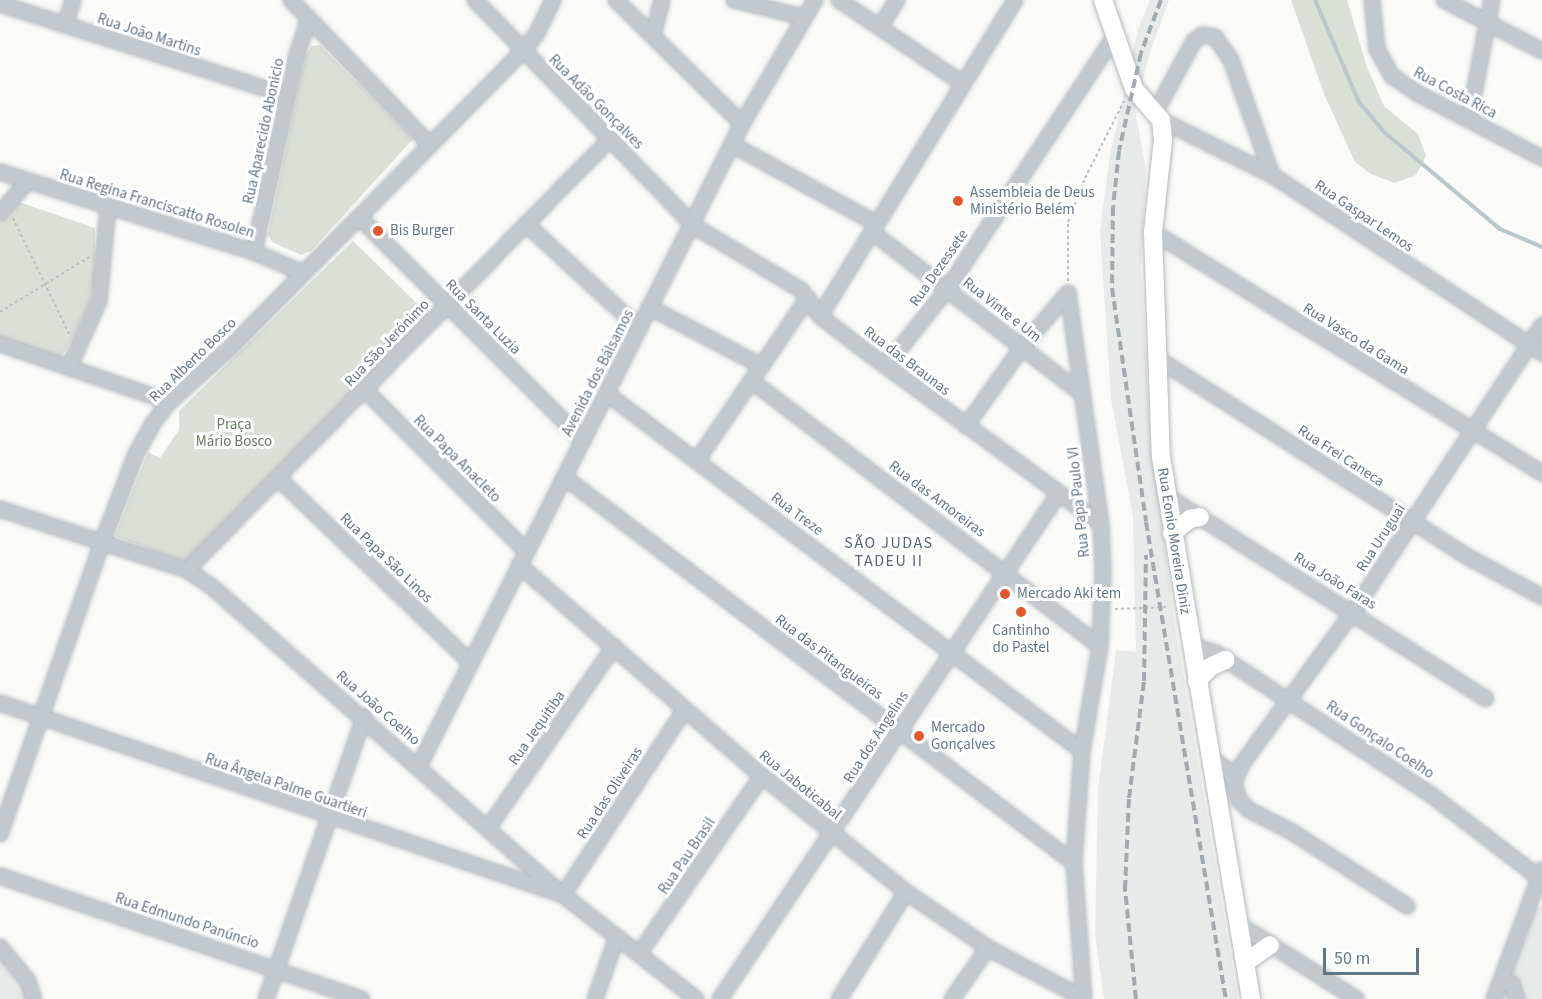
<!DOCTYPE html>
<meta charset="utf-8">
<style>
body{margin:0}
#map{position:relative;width:1542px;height:999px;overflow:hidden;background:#fafaf8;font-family:"Source Sans 3",sans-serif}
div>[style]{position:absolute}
.built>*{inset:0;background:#e8e9e9}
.green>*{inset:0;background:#dadfd7}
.stream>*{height:4px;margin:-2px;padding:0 2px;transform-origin:2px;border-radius:2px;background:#bbc7cb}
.path>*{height:2px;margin-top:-1px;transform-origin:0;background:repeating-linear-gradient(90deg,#bbbfc2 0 3px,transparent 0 6px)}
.roads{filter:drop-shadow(0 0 2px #b5babe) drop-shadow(0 0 2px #b5babe)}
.minor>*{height:14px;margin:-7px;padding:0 7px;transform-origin:7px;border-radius:7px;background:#c3c8cc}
.major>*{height:18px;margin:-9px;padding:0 9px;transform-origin:9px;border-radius:9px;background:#fff}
.rail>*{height:4px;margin-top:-2px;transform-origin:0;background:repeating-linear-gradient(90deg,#a2aab0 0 9px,transparent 0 13.5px)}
.dots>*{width:16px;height:16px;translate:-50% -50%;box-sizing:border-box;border:3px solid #fff;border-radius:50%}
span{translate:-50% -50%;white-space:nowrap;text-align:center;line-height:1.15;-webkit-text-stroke:6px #fff;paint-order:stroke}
.street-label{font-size:15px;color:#657683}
.poi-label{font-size:15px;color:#657683}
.left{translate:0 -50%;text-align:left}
.park-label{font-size:15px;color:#687a64}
.neighbourhood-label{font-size:16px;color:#57646e;letter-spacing:1.5px}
.scale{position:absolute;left:1323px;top:948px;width:96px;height:27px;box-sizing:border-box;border:3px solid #657683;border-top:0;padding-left:8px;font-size:18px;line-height:21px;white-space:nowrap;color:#657683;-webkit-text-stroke:4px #fff;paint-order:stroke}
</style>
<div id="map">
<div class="built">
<i style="clip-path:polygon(1150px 0,1169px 0,1150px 52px,1135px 110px,1146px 170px,1141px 266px,1150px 433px,1175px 626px,1238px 999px,1104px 999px,1095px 934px,1098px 790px,1116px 650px,1136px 652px,1133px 517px,1111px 399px,1100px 232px,1110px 155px,1138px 29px)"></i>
<i style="clip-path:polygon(1542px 906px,1542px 999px,1502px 999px,1535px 908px)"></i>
<i style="clip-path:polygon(0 954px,25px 986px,28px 999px,0 999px)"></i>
</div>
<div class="green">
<i style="clip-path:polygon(1291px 0,1347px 0,1367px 67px,1384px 106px,1418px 134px,1426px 156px,1416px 175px,1395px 183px,1371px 174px,1355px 162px,1324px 94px)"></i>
<i style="clip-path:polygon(320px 45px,413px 139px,311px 251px,301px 255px,272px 242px,268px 234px,306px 54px,312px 46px)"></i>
<i style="clip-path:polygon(19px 202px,95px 228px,95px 279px,89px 304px,67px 349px,50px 368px,0 351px,0 223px)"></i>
<i style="clip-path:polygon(353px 241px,428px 314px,187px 563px,115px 536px,148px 452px,160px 458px,179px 430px,179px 411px)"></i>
</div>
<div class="stream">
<i style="left:1315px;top:0;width:111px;rotate:66.7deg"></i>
<i style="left:1359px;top:102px;width:39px;rotate:50deg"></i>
<i style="left:1384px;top:132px;width:151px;rotate:39.9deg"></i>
<i style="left:1500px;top:229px;width:46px;rotate:23.2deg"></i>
</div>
<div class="path">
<i style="left:13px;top:218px;width:129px;rotate:64.2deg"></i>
<i style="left:1068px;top:281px;width:59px;rotate:-90deg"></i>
<i style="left:1068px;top:222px;width:47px;rotate:-68.9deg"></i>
<i style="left:1085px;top:178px;width:86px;rotate:-63.1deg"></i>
<i style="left:0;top:312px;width:107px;rotate:-31.6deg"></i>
<i style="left:1115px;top:609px;width:54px;rotate:-2.1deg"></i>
</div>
<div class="roads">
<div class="minor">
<i style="left:291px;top:0;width:199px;rotate:46.2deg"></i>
<i style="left:475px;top:0;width:315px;rotate:45.9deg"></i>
<i style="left:694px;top:226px;width:125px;rotate:30.9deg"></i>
<i style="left:801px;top:290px;width:32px;rotate:54deg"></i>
<i style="left:820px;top:316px;width:46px;rotate:37.9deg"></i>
<i style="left:856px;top:344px;width:304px;rotate:36.3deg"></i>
<i style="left:616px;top:0;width:177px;rotate:44.5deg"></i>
<i style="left:734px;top:0;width:71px;rotate:13.8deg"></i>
<i style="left:839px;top:0;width:148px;rotate:34deg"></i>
<i style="left:1372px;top:0;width:49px;rotate:84.2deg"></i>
<i style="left:1377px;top:49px;width:31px;rotate:61deg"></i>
<i style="left:1392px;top:76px;width:30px;rotate:34deg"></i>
<i style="left:1417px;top:93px;width:141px;rotate:27.5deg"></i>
<i style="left:1444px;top:0;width:110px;rotate:27.5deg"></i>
<i style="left:0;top:4px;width:302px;rotate:17.7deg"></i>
<i style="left:65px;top:25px;width:26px;rotate:-72deg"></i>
<i style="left:880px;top:27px;width:32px;rotate:-58deg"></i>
<i style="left:653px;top:36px;width:37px;rotate:-76deg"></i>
<i style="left:1156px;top:111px;width:80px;rotate:-61.5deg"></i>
<i style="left:1194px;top:41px;width:10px;rotate:-37deg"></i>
<i style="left:1202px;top:35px;width:13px;rotate:9deg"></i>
<i style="left:1215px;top:37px;width:28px;rotate:55deg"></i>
<i style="left:1231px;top:60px;width:122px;rotate:70.4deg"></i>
<i style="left:1469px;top:119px;width:121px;rotate:-79.1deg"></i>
<i style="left:1161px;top:120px;width:124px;rotate:26.4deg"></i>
<i style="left:1272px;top:175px;width:323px;rotate:33.4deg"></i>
<i style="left:733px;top:145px;width:164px;rotate:28.7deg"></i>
<i style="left:0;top:172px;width:266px;rotate:17.5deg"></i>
<i style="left:254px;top:252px;width:53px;rotate:23.2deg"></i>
<i style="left:0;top:213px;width:43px;rotate:-48.8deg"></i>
<i style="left:360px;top:218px;width:315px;rotate:44.9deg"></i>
<i style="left:526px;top:224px;width:154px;rotate:42.6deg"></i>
<i style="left:872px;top:232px;width:265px;rotate:37.6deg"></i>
<i style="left:1153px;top:232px;width:458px;rotate:31.8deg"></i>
<i style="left:254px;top:252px;width:202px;rotate:-77.7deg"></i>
<i style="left:297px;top:55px;width:39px;rotate:-72deg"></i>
<i style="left:1068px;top:293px;width:233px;rotate:81.9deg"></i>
<i style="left:1101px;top:524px;width:48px;rotate:87.6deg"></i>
<i style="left:1103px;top:572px;width:74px;rotate:92.3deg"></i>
<i style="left:1100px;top:646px;width:107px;rotate:99.7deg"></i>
<i style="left:1082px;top:751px;width:112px;rotate:94.1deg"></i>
<i style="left:1074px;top:863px;width:136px;rotate:85.8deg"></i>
<i style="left:649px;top:307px;width:127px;rotate:27.6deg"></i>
<i style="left:820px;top:316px;width:371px;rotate:-58.3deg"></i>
<i style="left:0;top:344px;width:179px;rotate:18.9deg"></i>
<i style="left:1155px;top:357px;width:371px;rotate:32.6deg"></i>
<i style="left:1468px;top:557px;width:84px;rotate:28.4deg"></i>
<i style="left:70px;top:365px;width:70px;rotate:-65.6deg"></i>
<i style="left:99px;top:301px;width:94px;rotate:-84.5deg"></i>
<i style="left:886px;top:366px;width:100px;rotate:-51.5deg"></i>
<i style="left:948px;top:288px;width:301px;rotate:-56.5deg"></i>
<i style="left:753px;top:382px;width:436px;rotate:37.3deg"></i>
<i style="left:364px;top:389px;width:229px;rotate:45deg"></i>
<i style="left:606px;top:393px;width:596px;rotate:36.95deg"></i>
<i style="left:966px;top:426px;width:98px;rotate:-54.5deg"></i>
<i style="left:1023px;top:346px;width:70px;rotate:-49.7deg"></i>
<i style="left:698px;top:459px;width:195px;rotate:-55.7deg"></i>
<i style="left:564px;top:477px;width:640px;rotate:37.12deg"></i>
<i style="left:278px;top:478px;width:267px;rotate:43.8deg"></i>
<i style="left:1165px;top:495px;width:380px;rotate:32.4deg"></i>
<i style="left:0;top:509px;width:197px;rotate:18.1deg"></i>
<i style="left:187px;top:570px;width:29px;rotate:34deg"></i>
<i style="left:211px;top:586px;width:468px;rotate:41.3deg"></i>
<i style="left:563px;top:895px;width:169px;rotate:38deg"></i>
<i style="left:519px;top:565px;width:322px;rotate:41deg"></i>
<i style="left:762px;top:776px;width:185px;rotate:38.9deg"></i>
<i style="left:906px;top:892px;width:99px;rotate:34.3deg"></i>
<i style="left:988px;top:948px;width:107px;rotate:27.8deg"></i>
<i style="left:187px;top:570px;width:604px;rotate:-45.54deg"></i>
<i style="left:1190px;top:645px;width:27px;rotate:17deg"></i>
<i style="left:1216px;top:653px;width:256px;rotate:33.4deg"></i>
<i style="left:1430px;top:794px;width:141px;rotate:37.5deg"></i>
<i style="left:0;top:703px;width:595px;rotate:18.83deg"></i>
<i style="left:563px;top:895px;width:222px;rotate:-56.7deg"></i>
<i style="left:1210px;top:757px;width:26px;rotate:37deg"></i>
<i style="left:1231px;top:773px;width:28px;rotate:73deg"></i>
<i style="left:1239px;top:800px;width:14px;rotate:45deg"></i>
<i style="left:1249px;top:810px;width:48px;rotate:27.1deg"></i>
<i style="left:1292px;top:832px;width:137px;rotate:32.8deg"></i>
<i style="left:419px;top:766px;width:719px;rotate:-63.29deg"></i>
<i style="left:742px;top:124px;width:144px;rotate:-59.5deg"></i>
<i style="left:1235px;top:780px;width:17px;rotate:-66deg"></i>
<i style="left:1242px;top:764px;width:188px;rotate:-53.9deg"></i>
<i style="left:1353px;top:612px;width:344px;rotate:-56.6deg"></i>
<i style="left:488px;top:828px;width:221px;rotate:-55.2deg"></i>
<i style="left:0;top:834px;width:308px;rotate:-70.7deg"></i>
<i style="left:102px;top:543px;width:95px;rotate:-69.1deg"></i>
<i style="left:136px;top:454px;width:33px;rotate:-61deg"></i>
<i style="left:152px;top:425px;width:29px;rotate:-54deg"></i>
<i style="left:169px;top:402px;width:81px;rotate:-41.5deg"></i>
<i style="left:230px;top:348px;width:417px;rotate:-45.4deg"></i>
<i style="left:523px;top:51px;width:23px;rotate:-52deg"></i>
<i style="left:537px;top:33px;width:37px;rotate:-64deg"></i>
<i style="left:0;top:876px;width:382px;rotate:18.8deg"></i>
<i style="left:1240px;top:925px;width:138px;rotate:32.5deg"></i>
<i style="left:0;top:947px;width:44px;rotate:50.5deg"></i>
<i style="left:28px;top:981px;width:19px;rotate:72deg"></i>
<i style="left:639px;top:954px;width:216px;rotate:-55.4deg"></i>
<i style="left:1501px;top:980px;width:12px;rotate:20deg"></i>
<i style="left:1512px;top:984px;width:16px;rotate:72deg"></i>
<i style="left:266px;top:999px;width:299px;rotate:-70.8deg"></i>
<i style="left:595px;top:999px;width:66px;rotate:-70.5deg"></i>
<i style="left:720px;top:999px;width:609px;rotate:-56.18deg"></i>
<i style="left:839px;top:999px;width:126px;rotate:-57.9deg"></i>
<i style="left:952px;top:999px;width:62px;rotate:-54.8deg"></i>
<i style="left:1494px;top:999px;width:138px;rotate:-69.6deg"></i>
</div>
<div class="major">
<i style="left:1103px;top:0;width:94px;rotate:70.8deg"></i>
<i style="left:1134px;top:89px;width:41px;rotate:48.9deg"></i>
<i style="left:1161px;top:120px;width:20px;rotate:84deg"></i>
<i style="left:1163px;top:140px;width:93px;rotate:96.2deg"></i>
<i style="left:1153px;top:232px;width:225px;rotate:88deg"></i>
<i style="left:1161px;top:457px;width:549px;rotate:80.57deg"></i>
<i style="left:1172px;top:533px;width:23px;rotate:-38deg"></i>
<i style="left:1190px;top:519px;width:10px;rotate:-11deg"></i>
<i style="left:1197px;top:681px;width:19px;rotate:-47deg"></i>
<i style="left:1210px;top:667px;width:17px;rotate:-25deg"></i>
<i style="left:1246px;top:962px;width:29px;rotate:-35deg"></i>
</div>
</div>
<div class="rail">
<i style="left:1161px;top:0;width:57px;rotate:110.7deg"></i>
<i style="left:1141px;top:53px;width:100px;rotate:102.7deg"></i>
<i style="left:1119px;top:151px;width:56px;rotate:96.1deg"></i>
<i style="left:1113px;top:207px;width:81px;rotate:90.7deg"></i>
<i style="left:1112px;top:288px;width:236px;rotate:81.7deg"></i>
<i style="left:1146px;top:522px;width:484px;rotate:80.5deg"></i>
<i style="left:1136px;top:999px;width:111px;rotate:-95.7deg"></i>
<i style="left:1125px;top:889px;width:91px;rotate:-87.5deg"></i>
<i style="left:1129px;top:798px;width:118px;rotate:-82.7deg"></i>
<i style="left:1144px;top:681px;width:126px;rotate:-89.1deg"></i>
</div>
<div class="dots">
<i style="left:958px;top:201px;background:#e4572e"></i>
<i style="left:378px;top:231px;background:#e4572e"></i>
<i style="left:1005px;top:594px;background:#e4572e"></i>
<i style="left:1021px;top:612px;background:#e4572e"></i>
<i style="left:919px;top:736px;background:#e4572e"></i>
</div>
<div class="street-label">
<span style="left:149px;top:35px;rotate:18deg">Rua João Martins</span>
<span style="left:1455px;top:93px;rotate:28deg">Rua Costa Rica</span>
<span style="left:596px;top:102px;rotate:45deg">Rua Adão Gonçalves</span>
<span style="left:264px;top:131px;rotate:-78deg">Rua Aparecido Abonicio</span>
<span style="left:157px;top:204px;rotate:17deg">Rua Regina Franciscatto Rosolen</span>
<span style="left:1364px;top:216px;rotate:34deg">Rua Gaspar Lemos</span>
<span style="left:939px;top:268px;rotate:-55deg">Rua Dezessete</span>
<span style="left:1002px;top:310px;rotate:38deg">Rua Vinte e Um</span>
<span style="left:483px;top:317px;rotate:45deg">Rua Santa Luzia</span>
<span style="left:1356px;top:339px;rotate:32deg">Rua Vasco da Gama</span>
<span style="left:387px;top:343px;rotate:-46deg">Rua São Jerónimo</span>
<span style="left:193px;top:360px;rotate:-44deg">Rua Alberto Bosco</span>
<span style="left:907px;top:361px;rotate:37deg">Rua das Braunas</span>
<span style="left:598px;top:373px;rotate:-63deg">Avenida dos Bálsamos</span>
<span style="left:1341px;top:456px;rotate:33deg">Rua Frei Caneca</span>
<span style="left:457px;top:459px;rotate:45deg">Rua Papa Anacleto</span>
<span style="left:937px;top:499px;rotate:37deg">Rua das Amoreiras</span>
<span style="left:1079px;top:502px;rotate:-96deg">Rua Papa Paulo VI</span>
<span style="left:797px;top:514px;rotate:37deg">Rua Treze</span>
<span style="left:1381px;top:538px;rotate:-57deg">Rua Uruguai</span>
<span style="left:1174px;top:541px;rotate:81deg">Rua Eonio Moreira Diniz</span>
<span style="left:386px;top:558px;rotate:44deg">Rua Papa São Linos</span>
<span style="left:1335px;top:581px;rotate:32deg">Rua João Faras</span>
<span style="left:829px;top:657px;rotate:37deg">Rua das Pitangueiras</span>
<span style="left:378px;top:708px;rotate:41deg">Rua João Coelho</span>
<span style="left:537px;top:728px;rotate:-55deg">Rua Jequitiba</span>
<span style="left:876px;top:737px;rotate:-57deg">Rua dos Angelins</span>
<span style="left:1380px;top:740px;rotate:34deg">Rua Gonçalo Coelho</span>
<span style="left:800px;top:785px;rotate:39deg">Rua Jaboticabal</span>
<span style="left:286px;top:786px;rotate:19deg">Rua Ângela Palme Guartieri</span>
<span style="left:610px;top:793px;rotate:-57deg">Rua das Oliveiras</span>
<span style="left:687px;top:856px;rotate:-56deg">Rua Pau Brasil</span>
<span style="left:187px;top:921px;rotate:18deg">Rua Edmundo Panúncio</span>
</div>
<div class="poi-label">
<span class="left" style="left:970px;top:201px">Assembleia de Deus<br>Ministério Belém</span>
<span class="left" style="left:390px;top:231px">Bis Burger</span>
<span class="left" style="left:1017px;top:594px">Mercado Aki tem</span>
<span style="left:1021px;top:639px">Cantinho<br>do Pastel</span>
<span class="left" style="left:931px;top:736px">Mercado<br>Gonçalves</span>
</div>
<div class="park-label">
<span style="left:234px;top:433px">Praça<br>Mário Bosco</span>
</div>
<div class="neighbourhood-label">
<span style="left:889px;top:552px">SÃO JUDAS<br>TADEU II</span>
</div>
<div class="scale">50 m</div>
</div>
